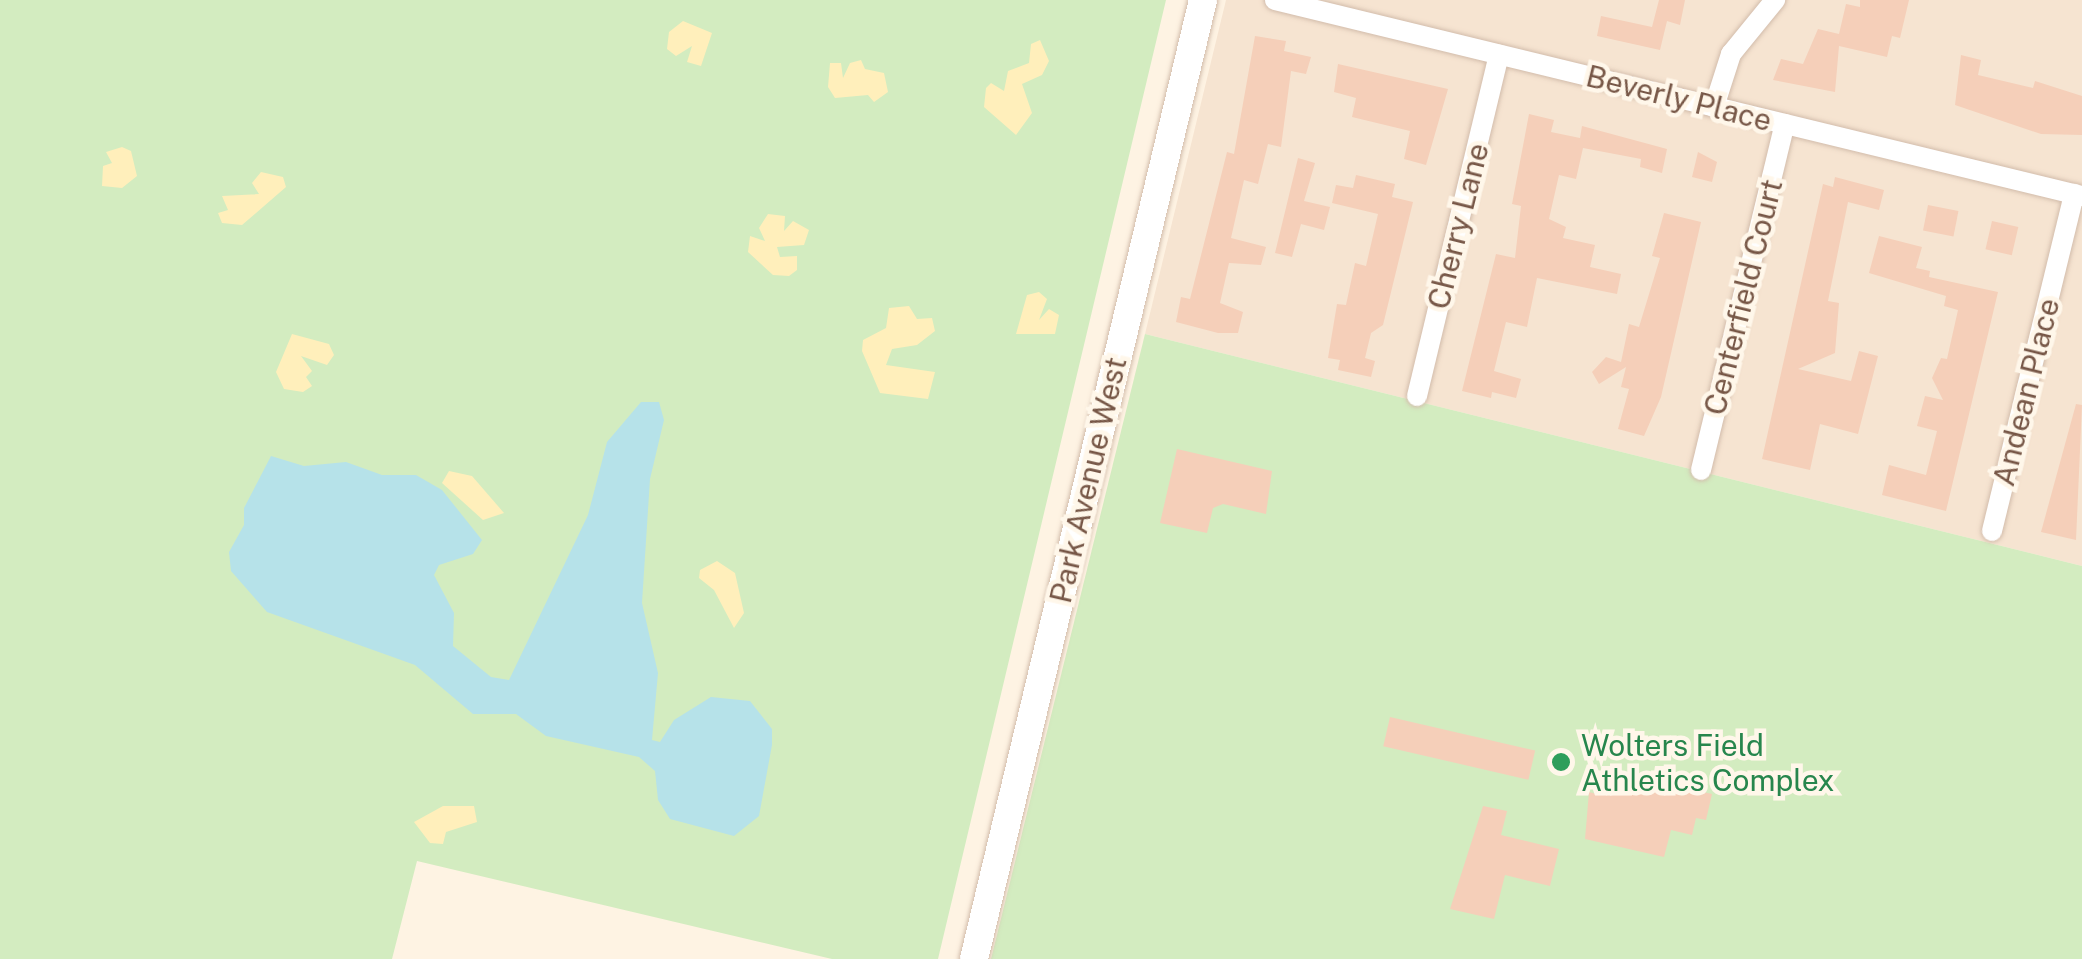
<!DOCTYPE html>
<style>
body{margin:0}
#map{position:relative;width:2082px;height:959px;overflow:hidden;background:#fef3e3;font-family:"Public Sans",sans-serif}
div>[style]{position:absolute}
.residential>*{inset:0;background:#f6e4d1}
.green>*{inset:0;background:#d3ecc0}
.sand>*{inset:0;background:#ffefbb}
.water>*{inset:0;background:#b6e2e9}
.building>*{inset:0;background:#f5cfb9;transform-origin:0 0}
.roads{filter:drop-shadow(0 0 2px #d2bcab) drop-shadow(0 0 2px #d2bcab)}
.street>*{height:20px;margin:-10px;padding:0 10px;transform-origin:10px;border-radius:10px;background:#fff}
.secondary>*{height:28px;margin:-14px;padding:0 14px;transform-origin:14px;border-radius:14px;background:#fff}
.dots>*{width:28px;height:28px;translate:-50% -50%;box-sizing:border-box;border:5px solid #fff7ea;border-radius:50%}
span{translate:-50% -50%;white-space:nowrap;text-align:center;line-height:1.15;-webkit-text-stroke:9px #fff7ea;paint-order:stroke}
.street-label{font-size:30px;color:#775747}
.leisure-label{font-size:30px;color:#27864d}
.left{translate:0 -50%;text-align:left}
</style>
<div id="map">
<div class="residential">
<i style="clip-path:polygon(1226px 0,2082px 0,2082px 566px,1145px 334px)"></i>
</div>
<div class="green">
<i style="clip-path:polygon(0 0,1166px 0,938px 959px,832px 959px,417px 861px,392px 959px,0 959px)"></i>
<i style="clip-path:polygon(1145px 334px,2082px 566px,2082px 959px,991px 959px)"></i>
</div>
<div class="sand">
<i style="clip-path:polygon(683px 21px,712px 33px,701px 66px,687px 62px,692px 46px,676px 56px,667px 49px,669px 32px)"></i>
<i style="clip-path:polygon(1040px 40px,1049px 61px,1042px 75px,1022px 84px,1032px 113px,1016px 135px,984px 107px,986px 88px,991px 83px,1004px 91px,1008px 71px,1029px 63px,1031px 44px)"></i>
<i style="clip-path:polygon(861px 60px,865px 69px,884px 73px,888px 92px,874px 102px,868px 95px,835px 98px,828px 87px,830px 63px,841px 63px,843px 78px,850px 63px)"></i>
<i style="clip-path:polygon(122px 147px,131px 151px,137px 176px,122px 188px,102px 186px,103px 166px,112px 163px,106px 152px)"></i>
<i style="clip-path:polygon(261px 172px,283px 177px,286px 187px,242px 225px,222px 223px,218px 213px,228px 210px,222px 196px,259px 194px,252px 183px)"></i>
<i style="clip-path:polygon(768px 214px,785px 216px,784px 231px,793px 221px,809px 230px,804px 245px,777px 247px,780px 257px,797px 256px,797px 270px,789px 276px,773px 275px,748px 252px,750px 236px,765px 241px,759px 228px)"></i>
<i style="clip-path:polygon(1039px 292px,1047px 299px,1039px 320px,1049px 309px,1059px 315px,1055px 334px,1016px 334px,1027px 295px)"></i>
<i style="clip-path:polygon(909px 306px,917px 319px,932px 318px,935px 331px,917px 345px,892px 349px,886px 365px,935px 372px,928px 399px,880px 393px,862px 351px,863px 340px,886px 328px,889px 308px)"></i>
<i style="clip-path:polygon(292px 334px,329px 344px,334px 355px,327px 365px,301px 356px,312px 371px,306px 377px,312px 386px,303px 392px,284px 389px,276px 372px)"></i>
<i style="clip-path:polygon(449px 471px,472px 476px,504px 513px,483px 520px,442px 483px)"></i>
<i style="clip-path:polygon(717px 561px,735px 573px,744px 613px,734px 628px,714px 590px,699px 578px,700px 570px)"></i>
<i style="clip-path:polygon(443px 806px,474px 806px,477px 822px,446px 832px,443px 844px,430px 843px,414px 822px)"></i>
</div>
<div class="water">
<i style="clip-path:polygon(641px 402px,659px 402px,664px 420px,650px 479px,642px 603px,658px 673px,652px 740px,660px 742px,674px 720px,711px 697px,750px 701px,772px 729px,772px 745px,759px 816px,734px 836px,670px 819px,658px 800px,655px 771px,639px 757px,546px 736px,516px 714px,473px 714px,415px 665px,267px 612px,231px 571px,229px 552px,244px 525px,244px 508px,271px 456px,304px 466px,346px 462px,382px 475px,416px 475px,442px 490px,482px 540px,473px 554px,439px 565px,434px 575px,454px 613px,453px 646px,491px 677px,509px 680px,588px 515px,607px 442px)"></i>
</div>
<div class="building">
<i style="clip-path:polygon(1659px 0,1685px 0,1680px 25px,1667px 21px,1660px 50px,1597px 36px,1601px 16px,1652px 27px)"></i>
<i style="clip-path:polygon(1860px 0,1909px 0,1900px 38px,1892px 36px,1887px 57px,1839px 46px,1835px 92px,1773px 80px,1781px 59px,1803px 64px,1818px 29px,1839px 34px,1846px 4px,1860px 7px)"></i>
<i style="clip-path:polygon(1255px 36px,1286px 41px,1284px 51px,1311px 57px,1306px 74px,1291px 71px,1281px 147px,1268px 144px,1258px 184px,1244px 180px,1231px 238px,1266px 247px,1261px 265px,1229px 263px,1220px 303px,1243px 312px,1238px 333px,1218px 333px,1176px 322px,1181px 297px,1190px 299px,1227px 152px,1234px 154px)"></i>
<i style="clip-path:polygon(1961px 55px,1981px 60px,1978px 75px,2033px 88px,2035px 81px,2082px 96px,2082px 135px,2041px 134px,1955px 105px)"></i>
<i style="clip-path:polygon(1338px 64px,1448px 89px,1426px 165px,1404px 159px,1410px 131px,1352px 117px,1356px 98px,1334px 92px)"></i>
<i style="clip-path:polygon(1529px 114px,1554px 120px,1551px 132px,1580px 138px,1582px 126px,1667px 149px,1662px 173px,1640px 167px,1641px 159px,1583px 148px,1576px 179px,1559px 175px,1549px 219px,1566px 227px,1563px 238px,1595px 245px,1590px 267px,1621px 274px,1617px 294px,1537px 278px,1527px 327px,1506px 322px,1494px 371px,1521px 379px,1516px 398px,1492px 392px,1491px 398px,1462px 391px,1496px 254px,1515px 258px,1521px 206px,1512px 204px)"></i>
<i style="clip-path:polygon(1698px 152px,1717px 162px,1712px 182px,1692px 177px)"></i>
<i style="clip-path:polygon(1298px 158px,1315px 163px,1304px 201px,1330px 207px,1324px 230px,1301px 224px,1292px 257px,1275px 253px)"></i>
<i style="clip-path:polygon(1356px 175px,1395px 184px,1392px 197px,1413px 202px,1383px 325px,1371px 333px,1365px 358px,1375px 361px,1371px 377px,1338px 370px,1340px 360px,1328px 358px,1337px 304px,1346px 305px,1355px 263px,1366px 266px,1378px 214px,1332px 203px,1336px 185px,1353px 188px)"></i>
<i style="clip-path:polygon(1835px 177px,1884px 190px,1879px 210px,1848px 202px,1828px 301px,1839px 303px,1835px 353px,1798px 369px,1851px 381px,1859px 351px,1878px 356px,1858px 434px,1820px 424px,1810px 470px,1762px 459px,1823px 184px,1833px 187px)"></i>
<i style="left:1928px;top:205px;width:31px;height:26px;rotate:11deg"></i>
<i style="clip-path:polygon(1664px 213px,1701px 222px,1661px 397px,1644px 436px,1618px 429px,1629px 389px,1621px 387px,1626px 367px,1599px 384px,1592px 372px,1606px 357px,1621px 362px,1629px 324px,1639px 327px,1660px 258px,1652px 256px)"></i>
<i style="left:1992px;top:221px;width:27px;height:29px;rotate:13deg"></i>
<i style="clip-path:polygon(1879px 236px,1922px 247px,1916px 268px,1930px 271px,1929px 277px,1998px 292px,1946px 511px,1882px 495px,1889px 465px,1926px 475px,1937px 431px,1917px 426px,1925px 396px,1943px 400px,1932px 378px,1941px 358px,1947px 359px,1958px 310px,1944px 306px,1946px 296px,1869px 273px)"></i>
<i style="clip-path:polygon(2076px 404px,2082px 405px,2076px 540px,2041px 532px)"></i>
<i style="clip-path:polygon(1177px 449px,1272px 471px,1266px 514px,1223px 504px,1213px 508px,1207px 533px,1160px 523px)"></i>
<i style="left:1390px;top:717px;width:149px;height:30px;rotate:13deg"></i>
<i style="clip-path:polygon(1603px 768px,1712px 794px,1706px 820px,1696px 818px,1692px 835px,1671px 830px,1664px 857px,1585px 839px,1589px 792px,1597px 794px)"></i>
<i style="clip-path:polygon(1483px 806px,1507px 811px,1501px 835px,1559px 849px,1550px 886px,1505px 875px,1494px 919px,1450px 909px)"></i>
</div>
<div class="roads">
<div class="street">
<i style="left:1275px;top:0;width:830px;rotate:13.65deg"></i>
<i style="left:1714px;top:107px;width:56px;rotate:-72.2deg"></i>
<i style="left:1731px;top:54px;width:70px;rotate:-50.8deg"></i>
<i style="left:1417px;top:396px;width:351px;rotate:-76.5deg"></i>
<i style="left:1701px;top:470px;width:356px;rotate:-76.4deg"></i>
<i style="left:1992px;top:531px;width:347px;rotate:-76.3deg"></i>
</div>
<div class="secondary">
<i style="left:974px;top:959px;width:986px;rotate:-76.57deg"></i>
</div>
</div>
<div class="dots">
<i style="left:1561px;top:762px;background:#2e9e5b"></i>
</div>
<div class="street-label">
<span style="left:1679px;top:98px;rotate:14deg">Beverly Place</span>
<span style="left:1458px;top:226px;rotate:-76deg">Cherry Lane</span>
<span style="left:1743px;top:297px;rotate:-76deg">Centerfield Court</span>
<span style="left:2026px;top:392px;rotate:-76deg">Andean Place</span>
<span style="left:1088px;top:480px;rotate:-77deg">Park Avenue West</span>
</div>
<div class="leisure-label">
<span class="left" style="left:1581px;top:762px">Wolters Field<br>Athletics Complex</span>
</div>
</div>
